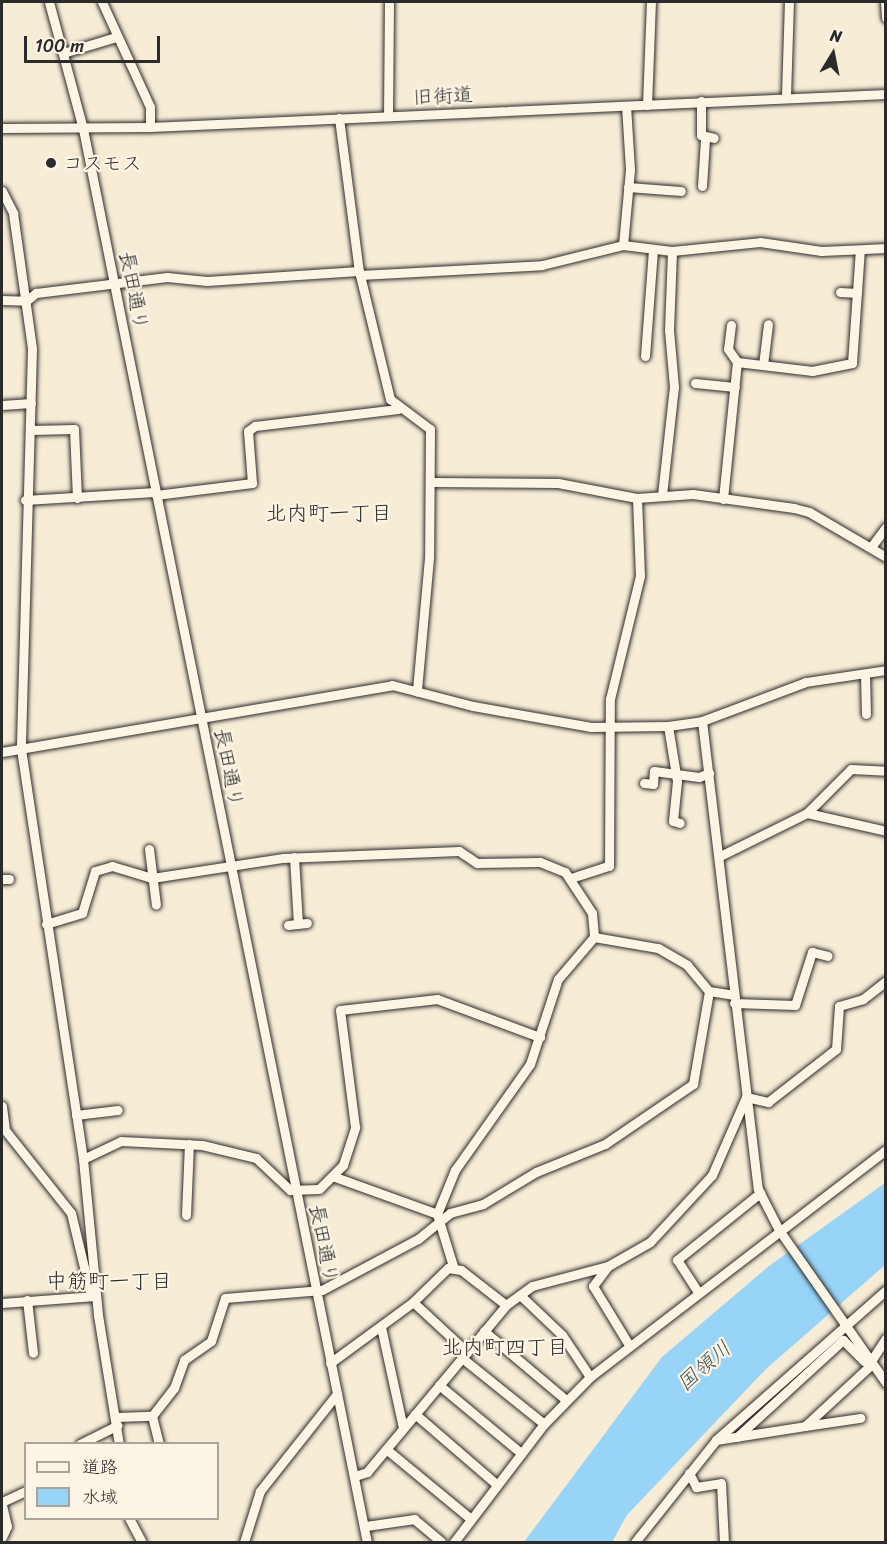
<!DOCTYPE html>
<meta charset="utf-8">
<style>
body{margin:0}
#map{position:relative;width:887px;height:1544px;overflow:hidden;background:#f7ecd6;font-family:Sriracha,"Klee One",sans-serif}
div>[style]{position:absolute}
.water>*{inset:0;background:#98d3f8}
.roads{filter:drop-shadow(0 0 2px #2b2b2b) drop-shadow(0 0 2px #2b2b2b)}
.minor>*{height:9px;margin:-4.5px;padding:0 4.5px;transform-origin:4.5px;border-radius:4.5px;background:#fcf5e5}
.dots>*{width:16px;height:16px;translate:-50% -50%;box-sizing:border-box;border:3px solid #fcf5e5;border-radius:50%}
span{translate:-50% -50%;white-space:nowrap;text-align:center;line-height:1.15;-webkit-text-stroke:4.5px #fcf5e5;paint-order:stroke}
.street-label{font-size:20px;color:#2b2b2b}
.poi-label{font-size:20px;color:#2b2b2b}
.left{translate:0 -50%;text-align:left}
.neighbourhood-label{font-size:21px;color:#2b2b2b}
.water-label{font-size:21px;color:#46555e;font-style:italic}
.frame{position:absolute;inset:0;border:3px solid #2b2b2b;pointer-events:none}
.legend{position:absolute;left:24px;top:1442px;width:195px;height:78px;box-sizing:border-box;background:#fcf5e5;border:2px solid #a8a49b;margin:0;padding:8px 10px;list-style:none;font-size:18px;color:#2b2b2b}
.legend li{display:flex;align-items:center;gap:12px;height:30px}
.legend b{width:30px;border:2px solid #a8a49b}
.north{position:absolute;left:803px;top:24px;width:60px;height:60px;-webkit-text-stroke:4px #fcf5e5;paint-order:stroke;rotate:10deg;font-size:16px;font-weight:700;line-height:24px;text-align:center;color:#2b2b2b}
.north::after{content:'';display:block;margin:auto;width:21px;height:27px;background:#2b2b2b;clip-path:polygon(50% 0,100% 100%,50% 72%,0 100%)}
.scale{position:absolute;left:24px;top:36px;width:136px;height:27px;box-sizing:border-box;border:3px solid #2b2b2b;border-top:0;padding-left:8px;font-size:18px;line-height:21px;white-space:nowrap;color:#2b2b2b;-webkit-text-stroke:4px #fcf5e5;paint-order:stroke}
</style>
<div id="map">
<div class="water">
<i style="clip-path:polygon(885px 1183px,885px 1265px,766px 1369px,627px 1515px,612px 1542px,524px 1542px,662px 1357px,769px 1266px)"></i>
</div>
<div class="roads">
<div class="minor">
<i style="left:49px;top:2px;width:131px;rotate:75deg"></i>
<i style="left:83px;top:129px;width:1441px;rotate:78.64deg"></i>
<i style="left:102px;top:2px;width:115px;rotate:65.4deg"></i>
<i style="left:150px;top:107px;width:20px;rotate:90deg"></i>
<i style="left:885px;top:2px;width:16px;rotate:86deg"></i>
<i style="left:63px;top:53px;width:55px;rotate:-16.8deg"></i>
<i style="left:786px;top:96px;width:94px;rotate:-88.2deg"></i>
<i style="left:701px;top:101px;width:34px;rotate:90deg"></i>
<i style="left:701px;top:135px;width:13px;rotate:13deg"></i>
<i style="left:647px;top:105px;width:103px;rotate:-87.8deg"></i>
<i style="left:388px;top:116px;width:114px;rotate:-89.5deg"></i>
<i style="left:339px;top:118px;width:154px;rotate:82.6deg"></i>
<i style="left:359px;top:271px;width:132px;rotate:76.4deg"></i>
<i style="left:390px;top:399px;width:50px;rotate:36.9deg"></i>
<i style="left:430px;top:429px;width:129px;rotate:90.4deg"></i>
<i style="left:429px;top:558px;width:134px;rotate:95.2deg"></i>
<i style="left:2px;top:128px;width:148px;rotate:-0.4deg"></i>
<i style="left:150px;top:127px;width:737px;rotate:-2.57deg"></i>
<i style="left:702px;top:186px;width:47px;rotate:-86.3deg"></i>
<i style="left:628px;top:187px;width:53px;rotate:4.3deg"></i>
<i style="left:2px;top:191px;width:25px;rotate:63deg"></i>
<i style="left:13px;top:213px;width:137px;rotate:82deg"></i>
<i style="left:32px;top:349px;width:400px;rotate:91.6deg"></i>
<i style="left:21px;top:749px;width:415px;rotate:81.4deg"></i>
<i style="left:83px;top:1159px;width:157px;rotate:84.5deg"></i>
<i style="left:98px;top:1315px;width:131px;rotate:80.8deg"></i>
<i style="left:623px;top:245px;width:76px;rotate:-84.7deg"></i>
<i style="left:630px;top:169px;width:63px;rotate:-93.6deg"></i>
<i style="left:360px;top:275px;width:182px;rotate:-3.1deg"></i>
<i style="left:542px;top:265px;width:83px;rotate:-13.9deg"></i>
<i style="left:623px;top:245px;width:49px;rotate:7deg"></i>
<i style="left:672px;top:251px;width:88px;rotate:-5.8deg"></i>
<i style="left:760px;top:242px;width:62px;rotate:8.4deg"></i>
<i style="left:821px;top:251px;width:65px;rotate:-2.6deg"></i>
<i style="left:840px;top:292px;width:17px;rotate:3deg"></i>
<i style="left:2px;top:300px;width:24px;rotate:2deg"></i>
<i style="left:26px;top:301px;width:13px;rotate:-39deg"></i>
<i style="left:36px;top:293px;width:132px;rotate:-7deg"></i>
<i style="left:167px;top:277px;width:40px;rotate:5.7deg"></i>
<i style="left:207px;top:281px;width:152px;rotate:-3.8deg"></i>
<i style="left:731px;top:325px;width:24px;rotate:97deg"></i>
<i style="left:728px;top:349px;width:16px;rotate:55deg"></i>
<i style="left:645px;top:356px;width:107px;rotate:-85.7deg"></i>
<i style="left:763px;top:365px;width:41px;rotate:-83deg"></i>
<i style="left:695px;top:383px;width:40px;rotate:5.7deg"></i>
<i style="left:2px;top:405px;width:29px;rotate:-4deg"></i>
<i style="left:31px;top:430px;width:43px;rotate:-1.3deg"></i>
<i style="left:74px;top:429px;width:69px;rotate:87.5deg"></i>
<i style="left:430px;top:482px;width:128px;rotate:0.4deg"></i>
<i style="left:558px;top:483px;width:80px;rotate:10.8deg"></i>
<i style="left:637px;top:498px;width:56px;rotate:-4.1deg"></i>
<i style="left:693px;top:494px;width:102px;rotate:7.9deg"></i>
<i style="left:794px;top:508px;width:16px;rotate:15deg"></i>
<i style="left:809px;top:512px;width:89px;rotate:30.3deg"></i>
<i style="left:156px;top:495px;width:97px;rotate:-7.1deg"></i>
<i style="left:252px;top:483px;width:52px;rotate:-94.4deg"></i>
<i style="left:248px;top:431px;width:9px;rotate:-36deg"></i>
<i style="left:255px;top:426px;width:144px;rotate:-6.8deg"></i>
<i style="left:662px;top:495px;width:109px;rotate:-83.7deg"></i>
<i style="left:674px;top:387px;width:57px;rotate:-95deg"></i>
<i style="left:669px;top:330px;width:79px;rotate:-87.8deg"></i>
<i style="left:723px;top:499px;width:138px;rotate:-84.2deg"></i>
<i style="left:737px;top:362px;width:76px;rotate:6.8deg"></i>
<i style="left:812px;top:371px;width:41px;rotate:-11.3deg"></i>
<i style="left:852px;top:363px;width:113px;rotate:-86deg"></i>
<i style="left:25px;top:500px;width:130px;rotate:-3.5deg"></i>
<i style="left:871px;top:547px;width:25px;rotate:-53deg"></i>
<i style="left:865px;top:674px;width:40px;rotate:88.6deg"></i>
<i style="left:702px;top:721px;width:471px;rotate:83.2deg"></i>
<i style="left:758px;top:1189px;width:46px;rotate:62.9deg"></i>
<i style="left:779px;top:1230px;width:187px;rotate:55deg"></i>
<i style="left:668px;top:726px;width:56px;rotate:80.7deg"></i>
<i style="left:677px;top:781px;width:40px;rotate:95.7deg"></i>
<i style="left:673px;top:821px;width:7px;rotate:16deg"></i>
<i style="left:2px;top:752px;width:396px;rotate:-9.7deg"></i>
<i style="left:392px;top:685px;width:84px;rotate:14.5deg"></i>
<i style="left:473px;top:706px;width:120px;rotate:10.1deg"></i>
<i style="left:591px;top:727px;width:77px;rotate:-0.7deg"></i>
<i style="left:668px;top:726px;width:34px;rotate:-8deg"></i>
<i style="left:702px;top:721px;width:111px;rotate:-20.6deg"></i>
<i style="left:806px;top:682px;width:81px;rotate:-8.5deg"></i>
<i style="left:644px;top:783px;width:9px;rotate:6deg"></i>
<i style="left:653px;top:784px;width:13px;rotate:-86deg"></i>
<i style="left:654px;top:771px;width:45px;rotate:7.6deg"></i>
<i style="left:699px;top:777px;width:11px;rotate:-22deg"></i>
<i style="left:807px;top:813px;width:62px;rotate:-45deg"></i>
<i style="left:851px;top:769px;width:35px;rotate:3deg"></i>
<i style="left:149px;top:849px;width:56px;rotate:82.9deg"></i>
<i style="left:720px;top:856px;width:97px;rotate:-26.3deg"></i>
<i style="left:807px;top:813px;width:81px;rotate:12.8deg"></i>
<i style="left:294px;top:857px;width:67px;rotate:86.6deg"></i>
<i style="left:571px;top:878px;width:40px;rotate:-18deg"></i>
<i style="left:609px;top:866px;width:167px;rotate:-89.7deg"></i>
<i style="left:610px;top:699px;width:127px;rotate:-76.3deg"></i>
<i style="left:640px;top:576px;width:78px;rotate:-92.2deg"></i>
<i style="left:2px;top:879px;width:7px"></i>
<i style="left:46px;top:924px;width:38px;rotate:-17deg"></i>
<i style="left:82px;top:913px;width:44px;rotate:-72.8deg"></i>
<i style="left:95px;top:871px;width:18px;rotate:-16deg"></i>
<i style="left:112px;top:866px;width:42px;rotate:16.7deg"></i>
<i style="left:152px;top:878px;width:133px;rotate:-8.7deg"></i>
<i style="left:283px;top:858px;width:176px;rotate:-2.3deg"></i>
<i style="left:459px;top:851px;width:22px;rotate:34deg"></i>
<i style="left:477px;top:863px;width:63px;rotate:-0.9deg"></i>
<i style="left:540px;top:862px;width:27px;rotate:22deg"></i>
<i style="left:565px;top:872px;width:49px;rotate:56.6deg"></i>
<i style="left:592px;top:913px;width:24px;rotate:85deg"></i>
<i style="left:594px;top:937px;width:65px;rotate:9.8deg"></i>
<i style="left:658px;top:948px;width:34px;rotate:30deg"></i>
<i style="left:687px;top:965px;width:34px;rotate:50deg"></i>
<i style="left:709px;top:991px;width:24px;rotate:9deg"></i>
<i style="left:288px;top:925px;width:19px;rotate:-6deg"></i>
<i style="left:734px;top:1003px;width:61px;rotate:1.9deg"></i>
<i style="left:795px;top:1005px;width:56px;rotate:-72.2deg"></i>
<i style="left:812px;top:952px;width:16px;rotate:14deg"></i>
<i style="left:2px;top:1106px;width:24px;rotate:83deg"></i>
<i style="left:5px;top:1130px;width:106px;rotate:51.5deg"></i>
<i style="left:71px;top:1213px;width:85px;rotate:76.5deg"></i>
<i style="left:76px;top:1115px;width:42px;rotate:-6.8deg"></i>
<i style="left:83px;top:1159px;width:42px;rotate:-25.3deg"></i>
<i style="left:121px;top:1141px;width:81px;rotate:2.8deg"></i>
<i style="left:202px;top:1145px;width:56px;rotate:13.5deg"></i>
<i style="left:256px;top:1158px;width:47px;rotate:43.3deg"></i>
<i style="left:290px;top:1190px;width:29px;rotate:-2deg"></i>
<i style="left:319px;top:1189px;width:34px;rotate:-45deg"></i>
<i style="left:343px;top:1165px;width:40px;rotate:-72deg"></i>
<i style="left:355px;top:1127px;width:118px;rotate:-97.3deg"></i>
<i style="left:340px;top:1010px;width:98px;rotate:-6.5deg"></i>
<i style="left:437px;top:999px;width:110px;rotate:20.3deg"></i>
<i style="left:335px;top:1177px;width:109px;rotate:19.9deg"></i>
<i style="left:437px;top:1214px;width:54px;rotate:72.9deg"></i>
<i style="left:437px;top:1214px;width:48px;rotate:-67.8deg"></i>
<i style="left:455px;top:1170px;width:130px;rotate:-54.7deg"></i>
<i style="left:530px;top:1064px;width:89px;rotate:-71.8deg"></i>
<i style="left:558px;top:979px;width:55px;rotate:-49.4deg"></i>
<i style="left:186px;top:1215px;width:71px;rotate:-87.6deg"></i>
<i style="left:608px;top:1266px;width:25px;rotate:127deg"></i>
<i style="left:593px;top:1286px;width:69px;rotate:58.6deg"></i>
<i style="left:698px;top:1292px;width:38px;rotate:-123deg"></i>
<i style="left:677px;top:1260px;width:107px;rotate:-38.9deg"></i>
<i style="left:520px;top:1295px;width:58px;rotate:43.6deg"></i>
<i style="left:562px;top:1335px;width:50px;rotate:56.3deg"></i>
<i style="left:27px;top:1300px;width:53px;rotate:83.5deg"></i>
<i style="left:413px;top:1302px;width:74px;rotate:42.8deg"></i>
<i style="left:2px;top:1303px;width:93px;rotate:-4.3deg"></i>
<i style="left:381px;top:1327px;width:103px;rotate:77.7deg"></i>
<i style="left:484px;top:1331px;width:107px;rotate:40.1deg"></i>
<i style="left:462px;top:1358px;width:105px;rotate:38.8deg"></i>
<i style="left:871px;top:1361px;width:27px;rotate:-57deg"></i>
<i style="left:330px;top:1363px;width:103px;rotate:-36.3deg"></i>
<i style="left:413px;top:1302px;width:49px;rotate:-44.2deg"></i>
<i style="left:448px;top:1268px;width:13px;rotate:9deg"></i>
<i style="left:461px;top:1270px;width:57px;rotate:37.9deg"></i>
<i style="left:439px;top:1385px;width:107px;rotate:39.7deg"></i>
<i style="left:415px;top:1414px;width:107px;rotate:40.8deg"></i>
<i style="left:152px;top:1416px;width:29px;rotate:76deg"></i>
<i style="left:117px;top:1417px;width:35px;rotate:-2deg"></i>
<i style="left:152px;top:1416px;width:36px;rotate:-52deg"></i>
<i style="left:174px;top:1388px;width:30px;rotate:-70deg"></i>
<i style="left:184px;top:1360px;width:33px;rotate:-35deg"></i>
<i style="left:211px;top:1341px;width:45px;rotate:-72deg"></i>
<i style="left:225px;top:1298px;width:97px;rotate:-4.7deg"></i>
<i style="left:322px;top:1290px;width:109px;rotate:-28deg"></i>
<i style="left:418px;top:1239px;width:41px;rotate:-39.1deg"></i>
<i style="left:450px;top:1213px;width:34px;rotate:-15deg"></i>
<i style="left:483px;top:1204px;width:62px;rotate:-31.1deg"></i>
<i style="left:536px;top:1172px;width:74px;rotate:-22.1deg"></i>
<i style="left:605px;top:1144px;width:107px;rotate:-34.3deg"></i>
<i style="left:693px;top:1084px;width:94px;rotate:-80.2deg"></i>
<i style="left:805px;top:1426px;width:56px;rotate:-8.3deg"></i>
<i style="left:737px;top:1437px;width:144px;rotate:-42.5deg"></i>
<i style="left:843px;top:1340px;width:30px;rotate:45deg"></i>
<i style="left:716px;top:1440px;width:90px;rotate:-8.9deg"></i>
<i style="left:805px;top:1426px;width:91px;rotate:-42.8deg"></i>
<i style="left:80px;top:1444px;width:42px;rotate:-26.6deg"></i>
<i style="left:386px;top:1449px;width:110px;rotate:39.5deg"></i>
<i style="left:689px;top:1473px;width:16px;rotate:63deg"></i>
<i style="left:696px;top:1487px;width:25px;rotate:-9deg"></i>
<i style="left:721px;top:1483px;width:59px;rotate:87.1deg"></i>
<i style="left:355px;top:1476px;width:13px;rotate:-18deg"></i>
<i style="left:367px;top:1472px;width:217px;rotate:-50.2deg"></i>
<i style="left:506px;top:1305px;width:32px;rotate:-36deg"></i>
<i style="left:532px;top:1286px;width:79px;rotate:-14.7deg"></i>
<i style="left:608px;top:1266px;width:48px;rotate:-29.7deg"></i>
<i style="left:650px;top:1242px;width:91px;rotate:-47.2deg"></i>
<i style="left:712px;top:1175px;width:85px;rotate:-66.4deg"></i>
<i style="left:746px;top:1097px;width:23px;rotate:13deg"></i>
<i style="left:768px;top:1102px;width:86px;rotate:-37.9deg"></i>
<i style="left:836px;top:1049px;width:43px;rotate:-86deg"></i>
<i style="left:839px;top:1006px;width:25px;rotate:-16deg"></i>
<i style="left:863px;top:999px;width:29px;rotate:-38deg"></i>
<i style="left:2px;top:1502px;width:26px;rotate:-25deg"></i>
<i style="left:2px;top:1505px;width:22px;rotate:77deg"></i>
<i style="left:7px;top:1526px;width:12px;rotate:114deg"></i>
<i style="left:129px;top:1518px;width:27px;rotate:62deg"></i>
<i style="left:366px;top:1526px;width:49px;rotate:-8.3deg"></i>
<i style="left:414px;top:1519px;width:35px;rotate:40deg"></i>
<i style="left:244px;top:1542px;width:53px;rotate:-72.6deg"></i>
<i style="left:260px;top:1491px;width:124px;rotate:-51.6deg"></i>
<i style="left:454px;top:1542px;width:148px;rotate:-52.7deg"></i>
<i style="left:544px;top:1424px;width:66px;rotate:-45.6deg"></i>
<i style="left:590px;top:1377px;width:373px;rotate:-37.5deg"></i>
<i style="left:635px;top:1542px;width:130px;rotate:-51.5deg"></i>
<i style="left:716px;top:1440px;width:227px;rotate:-41.4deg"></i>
</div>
</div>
<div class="dots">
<i style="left:51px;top:163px;background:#2b2b2b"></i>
</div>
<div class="street-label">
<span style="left:443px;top:96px;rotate:-3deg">旧街道</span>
<span style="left:134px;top:291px;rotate:79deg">長田通り</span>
<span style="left:229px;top:768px;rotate:79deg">長田通り</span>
<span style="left:324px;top:1244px;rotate:79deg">長田通り</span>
</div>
<div class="poi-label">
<span class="left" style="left:63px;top:163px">コスモス</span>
</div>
<div class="neighbourhood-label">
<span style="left:329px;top:513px">北内町一丁目</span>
<span style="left:109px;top:1281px">中筋町一丁目</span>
<span style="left:505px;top:1347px">北内町四丁目</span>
</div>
<div class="water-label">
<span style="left:704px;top:1366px;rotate:-41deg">国領川</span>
</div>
<div class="frame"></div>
<ul class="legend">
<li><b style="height:8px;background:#fcf5e5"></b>道路</li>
<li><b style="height:16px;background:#98d3f8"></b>水域</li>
</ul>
<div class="north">N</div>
<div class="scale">100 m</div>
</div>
